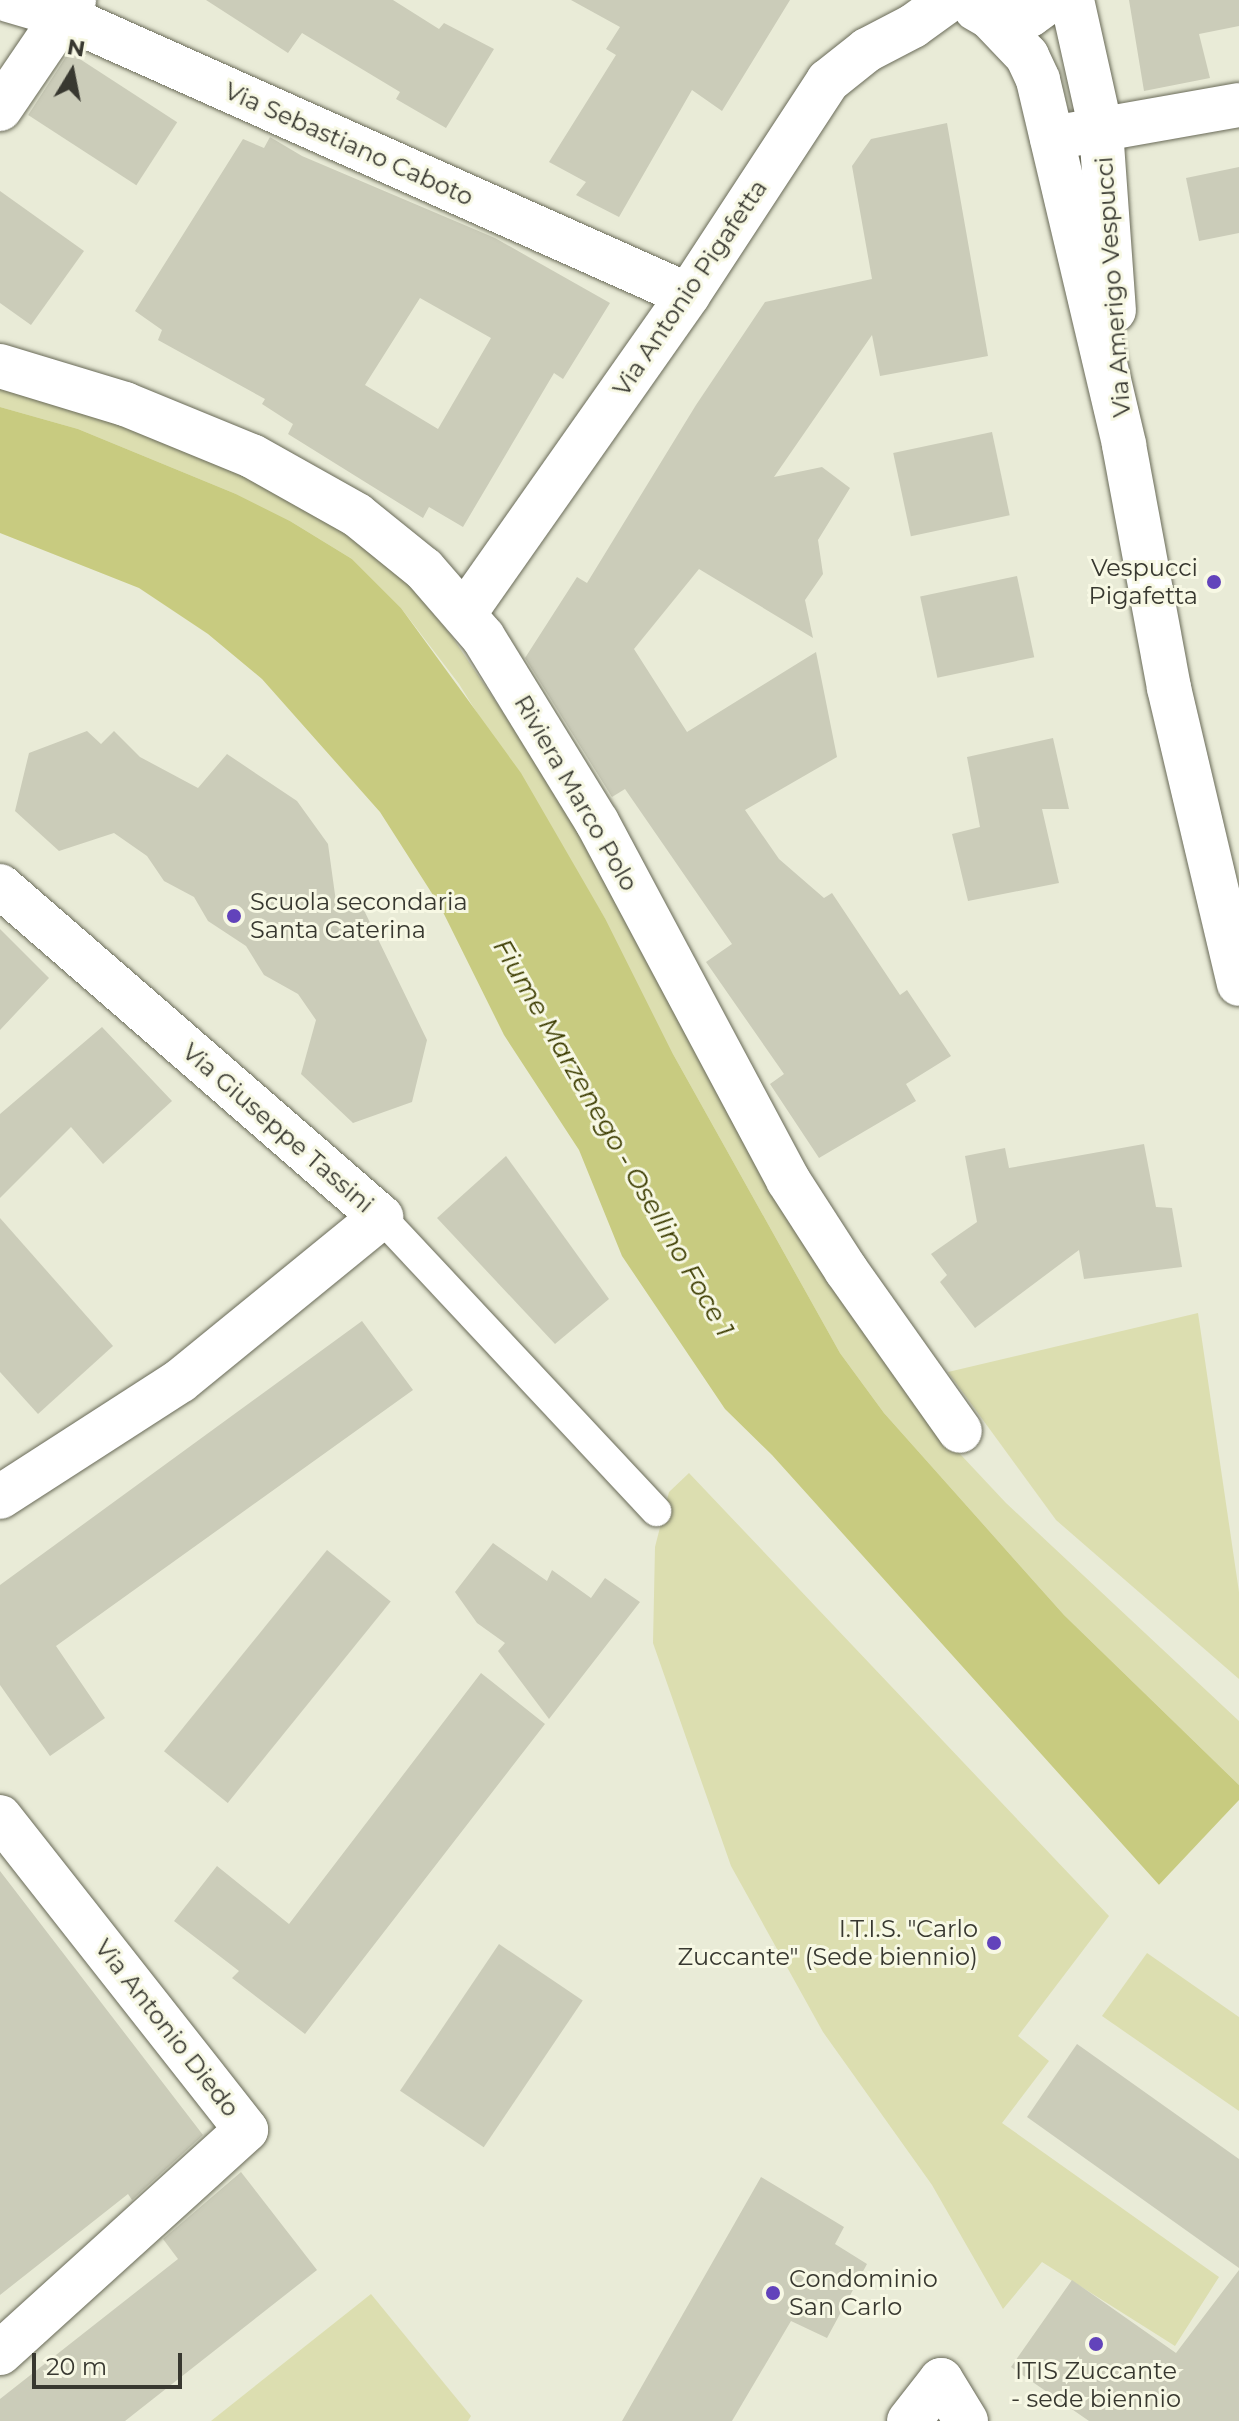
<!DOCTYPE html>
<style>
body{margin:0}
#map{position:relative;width:1239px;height:2421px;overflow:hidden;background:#e9ebd7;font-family:Montserrat,sans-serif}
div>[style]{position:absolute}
.green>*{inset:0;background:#dcdeb0}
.water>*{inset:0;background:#c8cb80}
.pier>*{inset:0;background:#e9ebd7}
.building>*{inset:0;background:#cbccb9;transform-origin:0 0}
.roads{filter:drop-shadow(0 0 2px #696a58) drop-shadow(0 0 2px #696a58)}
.service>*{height:30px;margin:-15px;padding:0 15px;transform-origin:15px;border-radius:15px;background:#fff}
.minor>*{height:44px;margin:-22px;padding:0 22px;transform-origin:22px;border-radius:22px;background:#fff}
.secondary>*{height:44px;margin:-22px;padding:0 22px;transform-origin:22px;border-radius:22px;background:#fff}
.dots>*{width:22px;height:22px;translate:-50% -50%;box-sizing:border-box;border:4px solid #f7f8e4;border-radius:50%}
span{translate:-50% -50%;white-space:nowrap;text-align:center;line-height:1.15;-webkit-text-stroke:6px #f7f8e4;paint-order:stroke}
.street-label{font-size:24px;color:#383830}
.poi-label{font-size:24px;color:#383830}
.right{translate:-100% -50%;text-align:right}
.left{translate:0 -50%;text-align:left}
.water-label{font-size:26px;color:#3d3d01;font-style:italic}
.north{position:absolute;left:32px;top:32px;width:80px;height:80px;-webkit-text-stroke:6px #f7f8e4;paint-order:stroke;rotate:10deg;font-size:22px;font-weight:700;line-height:32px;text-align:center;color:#383830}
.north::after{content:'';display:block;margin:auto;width:28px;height:36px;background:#383830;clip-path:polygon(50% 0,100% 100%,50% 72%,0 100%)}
.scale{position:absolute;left:32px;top:2353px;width:150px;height:36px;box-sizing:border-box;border:4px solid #383830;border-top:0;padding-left:10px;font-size:24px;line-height:28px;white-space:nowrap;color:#383830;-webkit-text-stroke:6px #f7f8e4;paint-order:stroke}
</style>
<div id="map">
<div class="green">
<i style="clip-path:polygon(0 386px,127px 422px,317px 509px,407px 582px,450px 634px,563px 801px,931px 1423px,1006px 1503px,1239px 1721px,1239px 1785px,1064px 1615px,884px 1413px,840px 1353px,673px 1054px,606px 920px,459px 684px,401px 608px,352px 559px,290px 521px,236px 494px,78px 429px,0 407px)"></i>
<i style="clip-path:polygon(1198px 1313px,1239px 1592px,1239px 1679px,1056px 1520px,948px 1372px)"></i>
<i style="clip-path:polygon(689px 1473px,1109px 1916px,1018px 2036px,1049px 2061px,1002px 2123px,1219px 2277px,1175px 2346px,1042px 2262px,1003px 2309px,932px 2185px,823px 2032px,731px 1866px,653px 1643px,655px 1547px,669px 1492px)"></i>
<i style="clip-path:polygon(1147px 1953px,1239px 2017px,1239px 2111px,1102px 2016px)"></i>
<i style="clip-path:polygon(371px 2294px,471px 2416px,468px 2421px,211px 2421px)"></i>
</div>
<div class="water">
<i style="clip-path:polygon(0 407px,78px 429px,236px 494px,290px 521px,352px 559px,401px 608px,521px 773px,606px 920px,673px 1054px,840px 1353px,884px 1413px,1064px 1615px,1239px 1785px,1239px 1968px,1160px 1886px,772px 1455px,725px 1409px,622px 1256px,579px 1150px,504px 1035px,440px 906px,380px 812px,262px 679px,208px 634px,139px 588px,0 533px)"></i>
</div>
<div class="pier">
<i style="clip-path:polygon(1239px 1800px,1239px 1971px,1156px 1888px)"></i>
</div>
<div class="building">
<i style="clip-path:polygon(206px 0,393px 0,439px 29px,444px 23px,494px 49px,446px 128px,396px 99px,400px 92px,302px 33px,288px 53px)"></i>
<i style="clip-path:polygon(571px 0,790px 0,722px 111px,692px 90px,619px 217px,576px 195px,586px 182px,549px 162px,616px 55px,606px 49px,620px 27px)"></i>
<i style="clip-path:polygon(1129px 0,1239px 0,1239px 26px,1199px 34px,1210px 78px,1144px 91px)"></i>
<i style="left:69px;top:52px;width:129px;height:75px;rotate:33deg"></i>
<i style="clip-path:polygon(947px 123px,988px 356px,880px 376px,872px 335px,774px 477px,822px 467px,850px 488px,818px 540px,823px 574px,805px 600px,813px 638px,699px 569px,634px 649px,687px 732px,816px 652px,837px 757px,745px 810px,779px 859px,824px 898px,832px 893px,900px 995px,907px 990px,951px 1056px,906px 1084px,916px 1101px,819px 1158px,770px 1084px,784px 1074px,706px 962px,732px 944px,625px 789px,612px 797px,525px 658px,577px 577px,587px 583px,696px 405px,765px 302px,872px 279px,852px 166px,871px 139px)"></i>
<i style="clip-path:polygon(evenodd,270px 137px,302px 156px,495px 238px,610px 303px,563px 379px,554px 373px,463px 527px,429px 507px,423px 518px,288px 434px,293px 424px,262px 404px,265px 399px,158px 340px,162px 330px,135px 311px,243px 139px,264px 148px,270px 137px,420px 298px,491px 338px,438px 429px,365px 385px,420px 298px)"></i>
<i style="clip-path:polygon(1239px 167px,1239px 233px,1199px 241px,1186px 178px)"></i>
<i style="clip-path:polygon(0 191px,84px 251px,31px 325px,0 303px)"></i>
<i style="left:992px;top:432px;width:85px;height:101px;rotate:78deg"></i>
<i style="left:1017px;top:576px;width:83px;height:99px;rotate:78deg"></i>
<i style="clip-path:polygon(87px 731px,101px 744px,114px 731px,140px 757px,198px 788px,227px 754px,297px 801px,328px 844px,337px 909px,360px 902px,427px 1040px,412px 1102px,353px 1123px,301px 1074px,316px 1020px,298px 994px,264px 975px,246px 946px,208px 921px,194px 897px,164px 881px,147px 856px,114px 833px,59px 851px,15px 811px,29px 753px)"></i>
<i style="clip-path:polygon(1053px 738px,1069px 809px,1042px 809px,1059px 883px,968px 901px,952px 834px,980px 827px,967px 757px)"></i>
<i style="clip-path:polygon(0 929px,49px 978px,0 1030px)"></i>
<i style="clip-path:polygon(102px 1027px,172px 1101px,103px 1164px,71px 1127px,0 1198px,0 1114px)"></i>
<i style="clip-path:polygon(1144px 1144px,1156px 1207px,1172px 1208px,1182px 1267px,1084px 1279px,1079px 1250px,975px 1328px,940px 1282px,947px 1275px,931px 1254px,977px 1222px,965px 1156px,1005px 1148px,1009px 1168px)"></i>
<i style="clip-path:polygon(506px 1156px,609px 1299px,555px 1344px,437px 1218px)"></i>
<i style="clip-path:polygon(0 1218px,113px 1346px,38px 1414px,0 1372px)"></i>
<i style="clip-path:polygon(362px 1321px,413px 1390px,56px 1646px,105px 1718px,50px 1756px,0 1685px,0 1585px)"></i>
<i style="clip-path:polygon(493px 1543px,547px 1581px,552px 1570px,591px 1598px,605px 1578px,640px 1602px,549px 1719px,498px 1651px,505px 1643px,477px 1623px,455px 1592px)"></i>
<i style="left:327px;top:1550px;width:82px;height:259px;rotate:39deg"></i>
<i style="clip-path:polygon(481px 1673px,545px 1724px,305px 2034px,232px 1978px,239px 1971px,174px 1921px,217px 1866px,289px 1924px)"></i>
<i style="clip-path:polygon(0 1871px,203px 2135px,132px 2200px,128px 2194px,0 2295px)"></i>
<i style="left:499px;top:1944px;width:101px;height:177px;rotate:34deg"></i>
<i style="clip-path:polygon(1077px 2044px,1239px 2159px,1239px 2268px,1027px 2117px)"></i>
<i style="clip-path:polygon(241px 2172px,317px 2270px,125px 2421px,0 2421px,0 2399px,178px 2259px,163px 2239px)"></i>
<i style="clip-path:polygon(761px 2177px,844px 2227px,835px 2244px,867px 2264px,827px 2338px,791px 2321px,732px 2421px,622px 2421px)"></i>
<i style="clip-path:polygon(1239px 2270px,1239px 2421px,1089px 2421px,1011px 2367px,1072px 2280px,1176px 2353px)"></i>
</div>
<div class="roads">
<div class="service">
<i style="left:381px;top:1217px;width:403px;rotate:46.9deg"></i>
</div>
<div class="minor">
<i style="left:8px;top:0;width:57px;rotate:16.2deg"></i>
<i style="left:63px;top:16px;width:684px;rotate:24.06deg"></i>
<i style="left:0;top:109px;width:132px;rotate:-55.8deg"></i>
<i style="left:1052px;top:138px;width:190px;rotate:-10deg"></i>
<i style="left:0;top:366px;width:131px;rotate:16.9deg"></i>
<i style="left:125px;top:404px;width:137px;rotate:22.3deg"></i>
<i style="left:252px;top:456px;width:120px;rotate:29.3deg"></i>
<i style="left:357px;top:515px;width:86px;rotate:38.9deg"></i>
<i style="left:424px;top:569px;width:90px;rotate:49.1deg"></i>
<i style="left:483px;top:637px;width:217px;rotate:58.4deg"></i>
<i style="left:597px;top:822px;width:406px;rotate:61.9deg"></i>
<i style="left:788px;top:1180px;width:107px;rotate:57.2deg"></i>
<i style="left:846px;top:1270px;width:197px;rotate:54.7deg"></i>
<i style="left:464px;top:614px;width:390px;rotate:-54.9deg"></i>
<i style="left:688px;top:295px;width:256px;rotate:-56.8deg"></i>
<i style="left:828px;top:81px;width:50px;rotate:-38.5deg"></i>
<i style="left:867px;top:50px;width:52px;rotate:-27.6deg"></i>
<i style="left:913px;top:26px;width:44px;rotate:-35.8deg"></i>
<i style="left:0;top:886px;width:505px;rotate:40.98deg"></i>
<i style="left:381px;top:1217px;width:259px;rotate:140.8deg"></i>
<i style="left:180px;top:1381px;width:214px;rotate:147.2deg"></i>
<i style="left:0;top:1817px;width:398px;rotate:51.8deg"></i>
<i style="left:246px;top:2130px;width:332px;rotate:137.8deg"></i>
<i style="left:909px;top:2421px;width:52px;rotate:-52deg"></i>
<i style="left:941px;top:2380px;width:48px;rotate:58.6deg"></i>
</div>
<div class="secondary">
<i style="left:1072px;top:0;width:133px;rotate:77.4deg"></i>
<i style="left:1101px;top:130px;width:181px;rotate:85.9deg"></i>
<i style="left:976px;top:9px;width:16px;rotate:30deg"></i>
<i style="left:990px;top:17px;width:20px;rotate:6deg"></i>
<i style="left:1010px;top:19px;width:20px;rotate:-11deg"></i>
<i style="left:1030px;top:15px;width:26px;rotate:-36deg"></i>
<i style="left:990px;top:17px;width:54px;rotate:46.5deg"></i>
<i style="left:1027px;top:56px;width:26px;rotate:65deg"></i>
<i style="left:1038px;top:80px;width:375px;rotate:76.7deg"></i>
<i style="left:1124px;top:445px;width:247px;rotate:79.5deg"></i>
<i style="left:1169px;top:688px;width:304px;rotate:76.7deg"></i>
</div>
</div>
<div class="dots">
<i style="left:1214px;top:582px;background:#6243bb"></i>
<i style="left:234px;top:916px;background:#6243bb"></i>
<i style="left:994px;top:1943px;background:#6243bb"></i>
<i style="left:773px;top:2293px;background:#6243bb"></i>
<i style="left:1096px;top:2344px;background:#6243bb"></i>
</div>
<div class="street-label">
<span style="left:349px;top:144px;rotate:24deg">Via Sebastiano Caboto</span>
<span style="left:1113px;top:287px;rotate:-94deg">Via Amerigo Vespucci</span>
<span style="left:690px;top:288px;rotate:-56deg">Via Antonio Pigafetta</span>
<span style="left:576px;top:793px;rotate:60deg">Riviera Marco Polo</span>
<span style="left:278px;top:1128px;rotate:41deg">Via Giuseppe Tassini</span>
<span style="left:167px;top:2028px;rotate:52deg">Via Antonio Diedo</span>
</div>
<div class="poi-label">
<span class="right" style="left:1198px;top:582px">Vespucci<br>Pigafetta</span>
<span class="left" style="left:250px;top:916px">Scuola secondaria<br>Santa Caterina</span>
<span class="right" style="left:978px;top:1943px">I.T.I.S. "Carlo<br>Zuccante" (Sede biennio)</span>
<span class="left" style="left:789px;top:2293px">Condominio<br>San Carlo</span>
<span style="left:1096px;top:2385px">ITIS Zuccante<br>- sede biennio</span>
</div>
<div class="water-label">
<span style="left:613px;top:1138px;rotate:60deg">Fiume Marzenego - Osellino Foce 1</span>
</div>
<div class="north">N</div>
<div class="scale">20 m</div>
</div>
